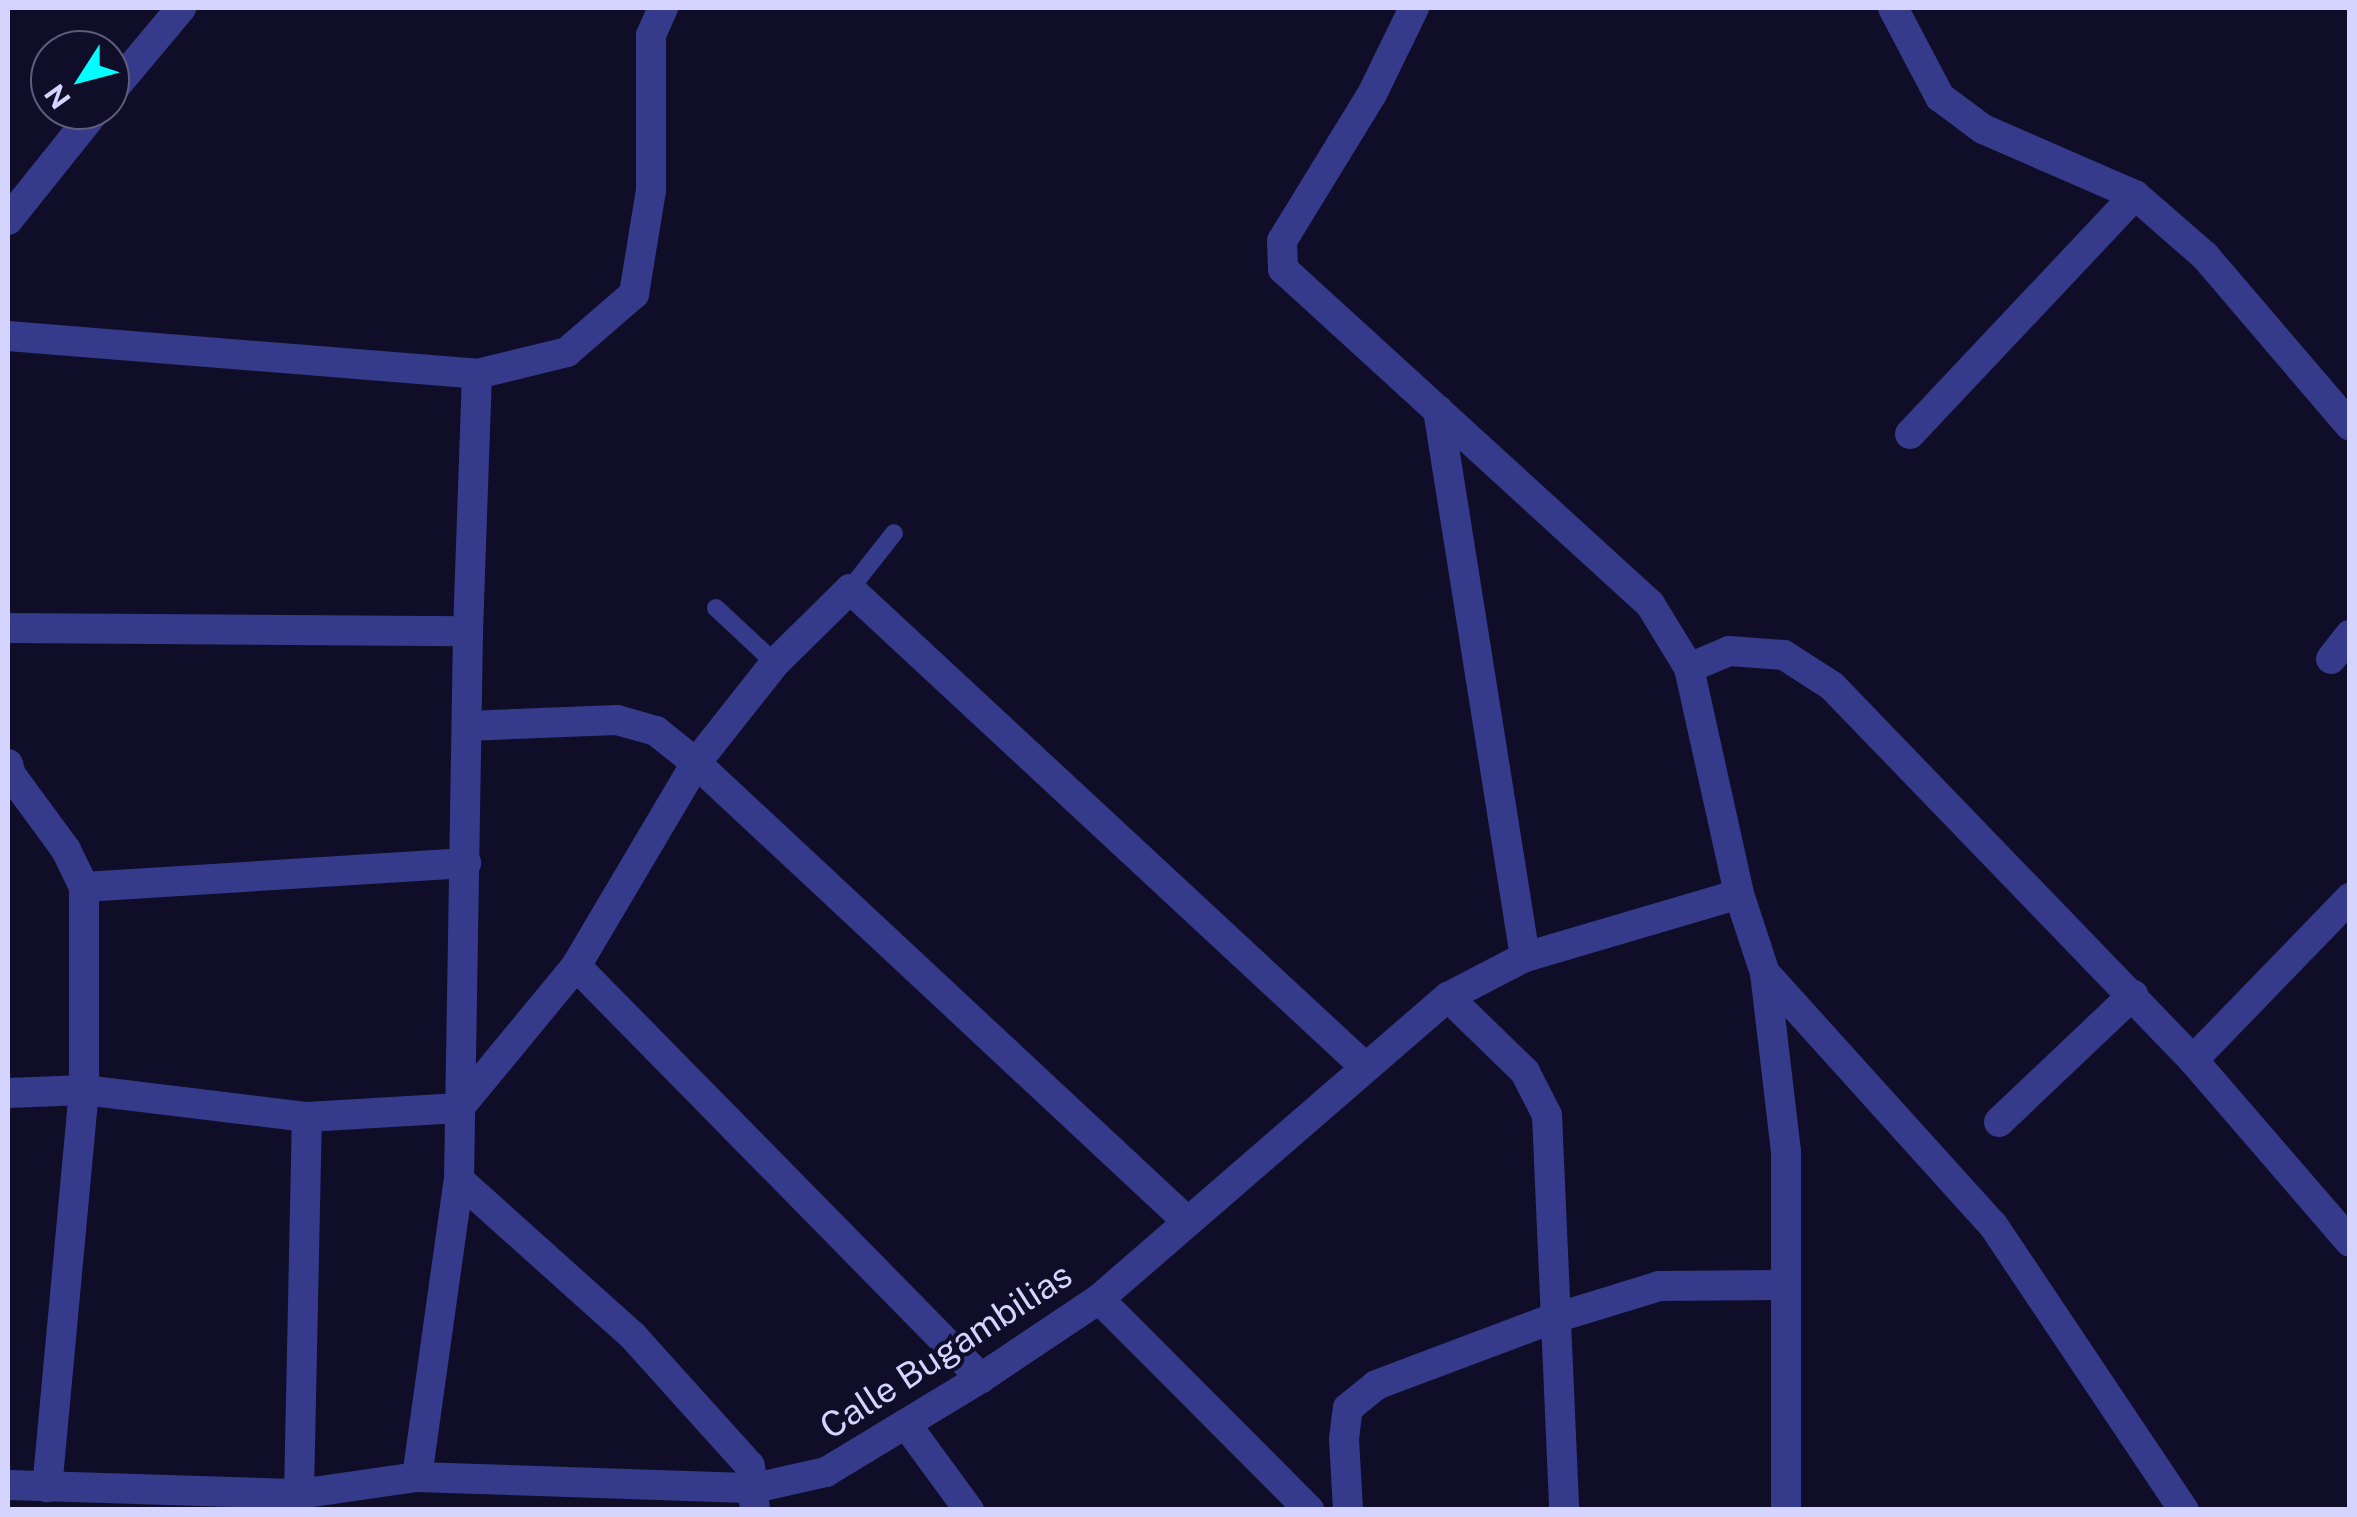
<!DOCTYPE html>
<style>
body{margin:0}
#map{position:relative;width:2357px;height:1517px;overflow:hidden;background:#0f0d28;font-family:"Public Sans",sans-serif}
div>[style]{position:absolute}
.lane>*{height:18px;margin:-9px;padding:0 9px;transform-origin:9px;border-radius:9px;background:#353a8a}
.street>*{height:30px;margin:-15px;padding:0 15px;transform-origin:15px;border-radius:15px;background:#353a8a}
span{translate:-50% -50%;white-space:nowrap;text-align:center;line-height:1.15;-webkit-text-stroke:8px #0f0d28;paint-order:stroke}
.street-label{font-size:35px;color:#d4d4ff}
.frame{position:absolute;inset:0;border:10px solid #d4d4ff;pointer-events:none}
.north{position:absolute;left:30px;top:30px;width:100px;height:100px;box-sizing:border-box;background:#0f0d28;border:2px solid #5e5d7e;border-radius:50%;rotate:234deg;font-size:28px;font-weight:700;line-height:40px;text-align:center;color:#d4d4ff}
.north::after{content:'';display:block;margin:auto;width:35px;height:45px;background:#00fffe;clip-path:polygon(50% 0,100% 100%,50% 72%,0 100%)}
</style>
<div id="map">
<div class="lane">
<i style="left:850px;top:589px;width:71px;rotate:-51.8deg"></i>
<i style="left:716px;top:608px;width:81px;rotate:43deg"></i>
</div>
<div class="street">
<i style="left:1414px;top:8px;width:96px;rotate:116deg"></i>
<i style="left:1372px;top:94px;width:172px;rotate:121.5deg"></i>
<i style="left:1282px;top:241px;width:28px;rotate:88deg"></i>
<i style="left:1283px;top:269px;width:497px;rotate:42.4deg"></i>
<i style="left:1650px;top:604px;width:75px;rotate:58.6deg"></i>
<i style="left:1689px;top:668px;width:231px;rotate:77.5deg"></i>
<i style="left:1739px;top:894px;width:83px;rotate:71.8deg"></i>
<i style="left:1765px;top:973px;width:179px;rotate:83.3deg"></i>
<i style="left:1786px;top:1151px;width:359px;rotate:90deg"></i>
<i style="left:1893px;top:8px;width:101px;rotate:62.2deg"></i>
<i style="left:1940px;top:97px;width:54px;rotate:36.7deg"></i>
<i style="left:1983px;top:129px;width:166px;rotate:23.5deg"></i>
<i style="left:2135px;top:195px;width:93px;rotate:41.1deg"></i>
<i style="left:2205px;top:256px;width:223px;rotate:49.5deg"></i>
<i style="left:110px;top:93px;width:111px;rotate:-50.1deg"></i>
<i style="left:8px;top:220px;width:141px;rotate:-51.3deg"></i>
<i style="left:8px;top:336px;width:471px;rotate:4.6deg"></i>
<i style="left:477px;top:374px;width:93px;rotate:-13.7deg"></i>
<i style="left:567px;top:352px;width:89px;rotate:-40.9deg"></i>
<i style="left:634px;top:294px;width:105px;rotate:-80.7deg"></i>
<i style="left:651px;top:190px;width:155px;rotate:-90deg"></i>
<i style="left:651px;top:35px;width:30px;rotate:-66deg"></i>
<i style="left:1438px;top:410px;width:554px;rotate:80.96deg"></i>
<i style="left:1910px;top:434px;width:328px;rotate:-46.7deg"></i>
<i style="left:8px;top:628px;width:460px;rotate:0.4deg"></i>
<i style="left:2331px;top:659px;width:31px;rotate:-52deg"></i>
<i style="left:1689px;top:668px;width:43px;rotate:-23deg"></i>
<i style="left:1729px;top:651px;width:55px;rotate:4.2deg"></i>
<i style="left:1784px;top:655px;width:57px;rotate:32.9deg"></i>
<i style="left:1832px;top:686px;width:520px;rotate:46.01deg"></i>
<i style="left:2193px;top:1060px;width:240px;rotate:49.2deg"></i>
<i style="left:467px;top:726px;width:150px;rotate:-2.3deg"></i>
<i style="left:617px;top:720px;width:41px;rotate:15.8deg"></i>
<i style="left:656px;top:731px;width:51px;rotate:38.7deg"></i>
<i style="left:696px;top:763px;width:671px;rotate:43.01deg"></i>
<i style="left:8px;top:764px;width:11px;rotate:75deg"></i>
<i style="left:11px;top:775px;width:93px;rotate:53.7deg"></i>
<i style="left:66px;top:850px;width:41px;rotate:64.1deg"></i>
<i style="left:84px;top:887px;width:203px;rotate:90deg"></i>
<i style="left:84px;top:1090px;width:399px;rotate:95.3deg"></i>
<i style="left:84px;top:887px;width:383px;rotate:-3.6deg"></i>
<i style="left:576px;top:966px;width:578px;rotate:45.49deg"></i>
<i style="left:1765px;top:973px;width:340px;rotate:47.9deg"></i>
<i style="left:1993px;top:1225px;width:343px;rotate:56.2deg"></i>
<i style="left:1448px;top:997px;width:107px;rotate:44.2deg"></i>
<i style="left:1525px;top:1072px;width:48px;rotate:62.9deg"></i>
<i style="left:1547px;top:1115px;width:395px;rotate:87.5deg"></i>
<i style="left:2193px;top:1060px;width:226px;rotate:-45.9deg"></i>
<i style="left:8px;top:1093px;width:76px;rotate:-2.3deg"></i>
<i style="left:84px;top:1090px;width:225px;rotate:6.9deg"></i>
<i style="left:307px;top:1117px;width:152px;rotate:-3.4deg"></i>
<i style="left:459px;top:1108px;width:184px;rotate:-50.5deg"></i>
<i style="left:576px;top:966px;width:236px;rotate:-59.4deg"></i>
<i style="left:696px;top:763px;width:127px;rotate:-51.7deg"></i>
<i style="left:775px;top:663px;width:105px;rotate:-44.6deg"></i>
<i style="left:850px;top:589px;width:703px;rotate:42.87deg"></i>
<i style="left:1999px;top:1122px;width:185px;rotate:-43.5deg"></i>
<i style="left:459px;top:1180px;width:232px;rotate:41.9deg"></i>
<i style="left:632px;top:1335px;width:176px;rotate:48deg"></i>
<i style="left:750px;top:1466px;width:44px;rotate:83.5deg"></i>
<i style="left:1099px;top:1299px;width:298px;rotate:45.1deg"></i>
<i style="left:906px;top:1424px;width:107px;rotate:53.8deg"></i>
<i style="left:417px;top:1477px;width:300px;rotate:-82deg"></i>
<i style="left:459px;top:1180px;width:549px;rotate:-89.06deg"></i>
<i style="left:468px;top:631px;width:257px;rotate:-88deg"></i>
<i style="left:8px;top:1485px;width:291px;rotate:1.8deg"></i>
<i style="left:299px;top:1494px;width:119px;rotate:-8.2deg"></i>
<i style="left:417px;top:1477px;width:338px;rotate:1.9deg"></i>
<i style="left:755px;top:1488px;width:73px;rotate:-12.7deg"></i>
<i style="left:826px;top:1472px;width:181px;rotate:-31.2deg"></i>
<i style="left:981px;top:1378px;width:142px;rotate:-33.8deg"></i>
<i style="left:1099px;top:1299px;width:462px;rotate:-40.9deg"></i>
<i style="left:1448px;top:997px;width:87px;rotate:-27.5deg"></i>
<i style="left:1525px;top:957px;width:223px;rotate:-16.4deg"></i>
<i style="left:299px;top:1494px;width:377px;rotate:-88.8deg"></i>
<i style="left:1348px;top:1510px;width:71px;rotate:-93.2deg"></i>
<i style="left:1344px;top:1439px;width:31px;rotate:-83deg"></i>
<i style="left:1348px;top:1408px;width:36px;rotate:-39deg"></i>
<i style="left:1376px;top:1385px;width:188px;rotate:-20.6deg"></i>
<i style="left:1552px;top:1319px;width:112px;rotate:-17.1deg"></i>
<i style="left:1659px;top:1286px;width:125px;rotate:-0.5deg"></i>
</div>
<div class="street-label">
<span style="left:946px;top:1351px;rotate:-33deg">Calle Bugambilias</span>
</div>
<div class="frame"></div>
<div class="north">N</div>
</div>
